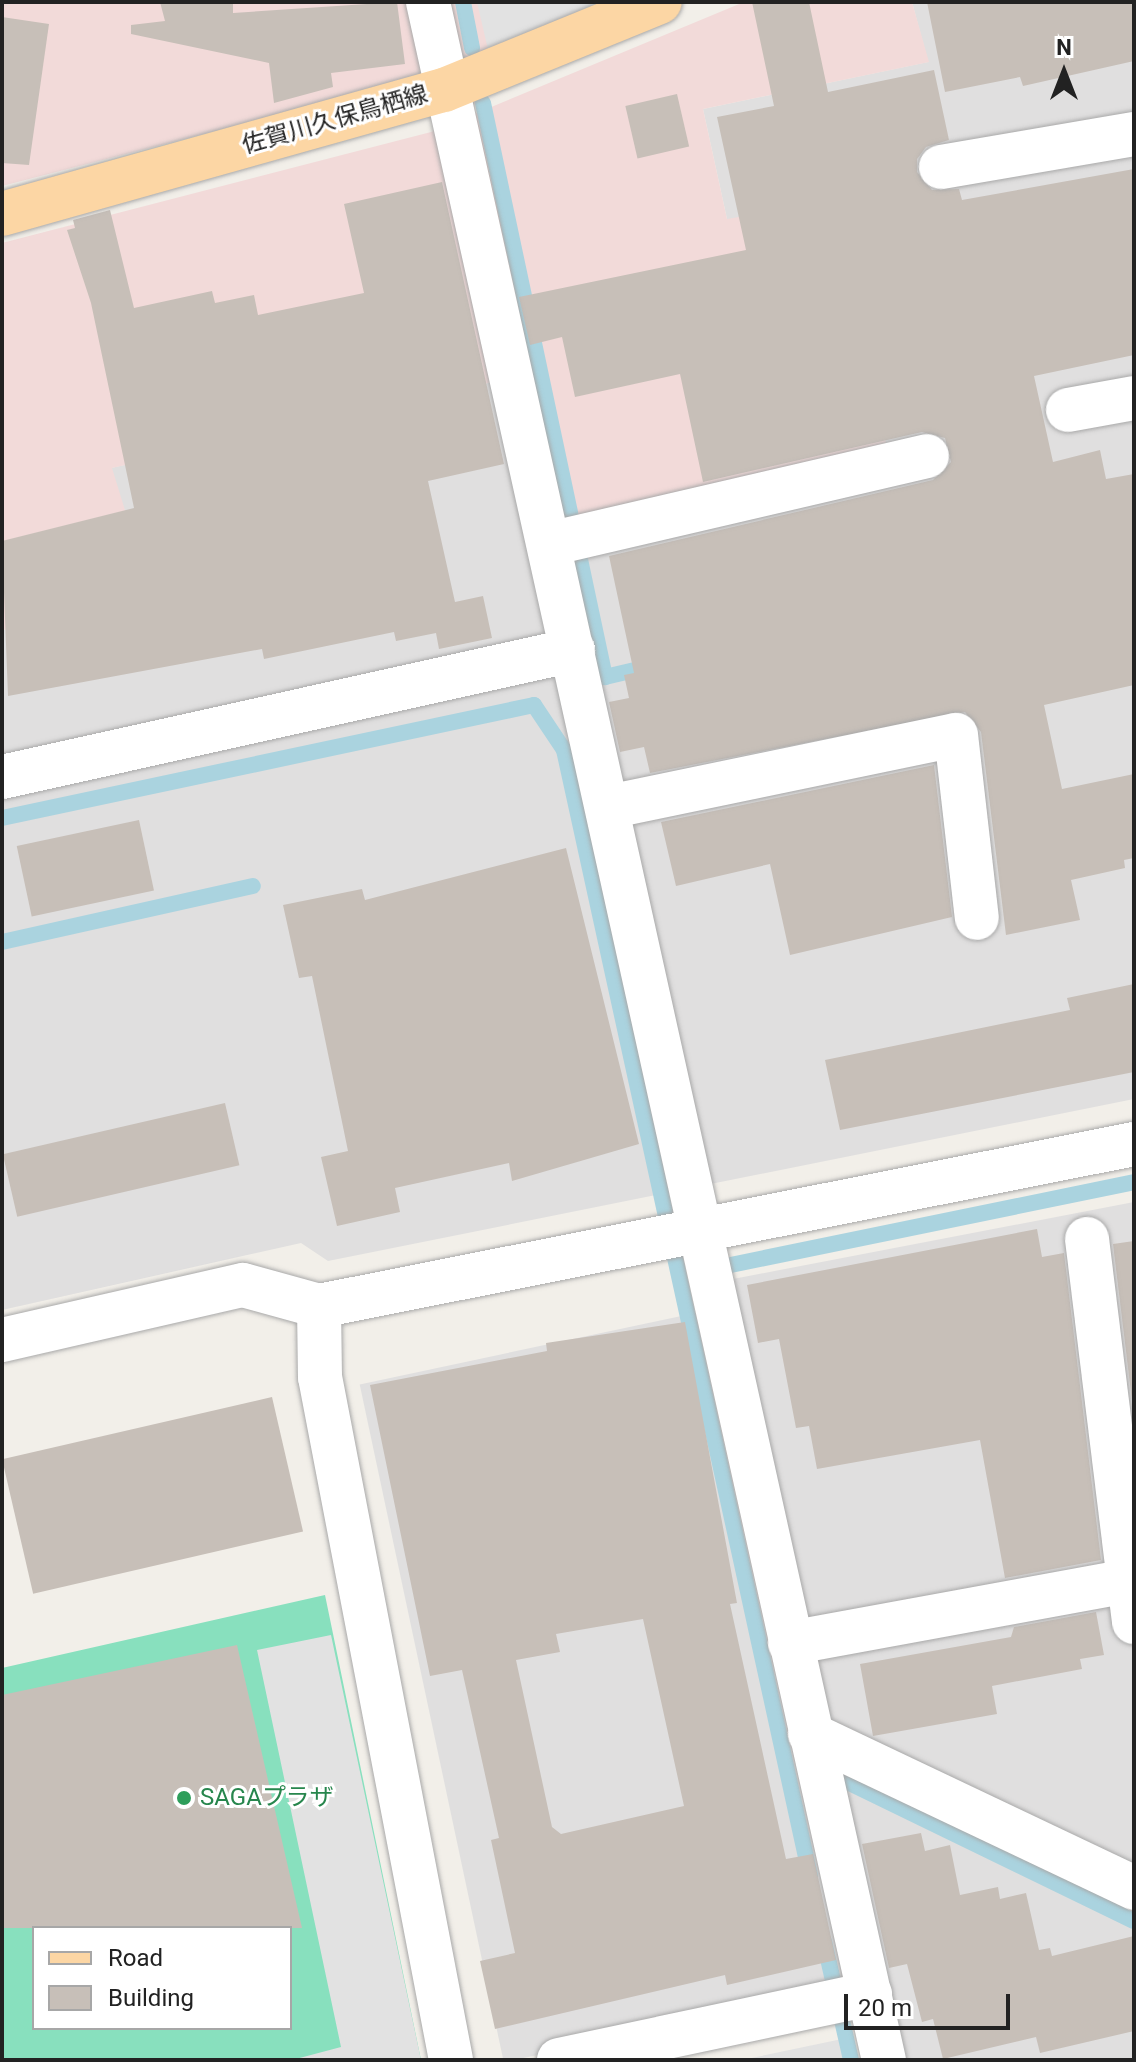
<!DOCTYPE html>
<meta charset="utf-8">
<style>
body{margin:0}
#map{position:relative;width:1136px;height:2062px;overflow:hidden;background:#f2efe9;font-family:Roboto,"Noto Sans JP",sans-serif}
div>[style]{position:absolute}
.residential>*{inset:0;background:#e0dfdf;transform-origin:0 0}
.commercial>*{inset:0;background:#f2dad9}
.pitch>*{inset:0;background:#88e0be}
.parking>*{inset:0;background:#e2e2e2}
.stream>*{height:16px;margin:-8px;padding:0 8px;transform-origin:8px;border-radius:8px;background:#aad3df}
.building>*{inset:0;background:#c7bfb8;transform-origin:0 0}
.roads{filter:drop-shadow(0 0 2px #a9a9a9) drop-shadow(0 0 2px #a9a9a9)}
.minor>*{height:44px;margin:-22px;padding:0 22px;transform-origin:22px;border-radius:22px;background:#fff}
.major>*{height:44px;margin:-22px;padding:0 22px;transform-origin:22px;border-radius:22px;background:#fcd6a4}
.dots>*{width:22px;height:22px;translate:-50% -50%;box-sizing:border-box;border:4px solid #fff;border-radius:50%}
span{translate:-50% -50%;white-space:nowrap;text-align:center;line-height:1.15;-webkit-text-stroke:6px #fff;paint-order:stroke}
.street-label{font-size:24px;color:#222}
.leisure-label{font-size:24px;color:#27864d}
.left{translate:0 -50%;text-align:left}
.frame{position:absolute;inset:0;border:4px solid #222;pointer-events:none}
.legend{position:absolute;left:32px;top:1926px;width:260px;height:104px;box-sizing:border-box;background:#fff;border:2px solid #a7a7a7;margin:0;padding:10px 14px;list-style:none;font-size:24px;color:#222}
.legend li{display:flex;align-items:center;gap:16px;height:40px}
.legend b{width:40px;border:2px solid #a7a7a7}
.north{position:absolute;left:1024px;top:32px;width:80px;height:80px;-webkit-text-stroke:6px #fff;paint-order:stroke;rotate:0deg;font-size:22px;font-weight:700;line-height:32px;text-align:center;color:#222}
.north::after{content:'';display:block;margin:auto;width:28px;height:36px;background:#222;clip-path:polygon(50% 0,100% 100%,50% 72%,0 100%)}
.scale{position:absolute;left:844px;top:1994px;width:166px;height:36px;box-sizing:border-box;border:4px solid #222;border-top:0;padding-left:10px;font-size:24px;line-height:28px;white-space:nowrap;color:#222;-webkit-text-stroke:6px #fff;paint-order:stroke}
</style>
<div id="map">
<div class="residential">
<i style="clip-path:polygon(912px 2px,1134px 2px,1134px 1099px,328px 1261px,301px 1243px,2px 1310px,2px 630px,153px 601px,111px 468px,497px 381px,727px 219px,703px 109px,928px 62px)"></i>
<i style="clip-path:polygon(1134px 1202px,1134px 2060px,900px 2060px,733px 1279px)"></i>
<i style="left:705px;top:1311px;width:693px;height:353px;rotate:78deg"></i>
</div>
<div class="commercial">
<i style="clip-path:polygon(2px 2px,617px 2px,406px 82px,2px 186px)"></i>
<i style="clip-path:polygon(744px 2px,912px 2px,929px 62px,703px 109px,727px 219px,787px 209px,868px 354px,889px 458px,531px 531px,497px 381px,112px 468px,153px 601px,2px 630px,2px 243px,431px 132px)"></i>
</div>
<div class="pitch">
<i style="clip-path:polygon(evenodd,325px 1595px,421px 2060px,2px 2060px,2px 1668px,325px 1595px,34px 1928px,290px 1928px,290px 2028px,34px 2028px,34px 1928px)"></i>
</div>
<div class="parking">
<i style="clip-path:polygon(477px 2px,617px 2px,489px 54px)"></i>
<i style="clip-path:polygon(331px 1635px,421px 2060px,292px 2060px,341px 2047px,257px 1650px)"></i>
<i style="clip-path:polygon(842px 2039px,846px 2060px,742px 2060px)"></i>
</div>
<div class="stream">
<i style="left:463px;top:2px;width:47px;rotate:78.9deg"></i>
<i style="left:483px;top:103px;width:587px;rotate:78deg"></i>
<i style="left:605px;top:677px;width:48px;rotate:-13.2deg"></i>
<i style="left:2px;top:818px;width:544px;rotate:-11.99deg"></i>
<i style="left:534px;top:705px;width:54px;rotate:56.3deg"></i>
<i style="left:564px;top:750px;width:1152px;rotate:77.67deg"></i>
<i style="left:2px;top:942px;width:257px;rotate:-12.6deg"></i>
<i style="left:711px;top:1269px;width:432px;rotate:-11.6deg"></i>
<i style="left:827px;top:1772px;width:341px;rotate:25.9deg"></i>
<i style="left:824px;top:1941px;width:122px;rotate:77.2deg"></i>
</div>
<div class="building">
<i style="clip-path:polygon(160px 2px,233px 2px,233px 13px,397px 2px,405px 64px,331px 73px,333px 87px,274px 103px,269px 63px,131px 34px,131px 25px,165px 21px)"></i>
<i style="clip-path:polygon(752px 2px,809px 2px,828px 92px,934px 70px,949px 140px,926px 147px,917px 159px,917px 172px,932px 190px,959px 189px,962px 200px,1134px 169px,1134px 355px,1034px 376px,1053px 462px,1100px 450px,1106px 479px,1134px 474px,1134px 685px,1044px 705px,1062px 789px,1134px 774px,1134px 858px,1124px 860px,1125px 868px,1071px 880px,1080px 920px,1006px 935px,981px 732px,965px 712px,650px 773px,644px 747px,620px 752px,609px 702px,629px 698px,624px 675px,634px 673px,609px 556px,933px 480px,951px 462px,945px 438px,922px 432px,703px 482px,680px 374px,575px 397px,562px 337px,530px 345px,519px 297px,746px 250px,717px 117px,774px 106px)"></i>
<i style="clip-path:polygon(927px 2px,1134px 2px,1134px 61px,1023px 86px,1020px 77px,945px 92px)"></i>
<i style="clip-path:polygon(2px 17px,49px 24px,29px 165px,2px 163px)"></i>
<i style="left:677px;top:94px;width:54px;height:53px;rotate:77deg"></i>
<i style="clip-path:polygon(442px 182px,504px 464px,428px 481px,455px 602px,483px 596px,492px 638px,439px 649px,436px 633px,396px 641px,394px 632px,264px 659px,262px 649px,8px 696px,2px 541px,134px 508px,91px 303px,67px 230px,75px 228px,73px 220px,110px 210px,134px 308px,212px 291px,215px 303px,254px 295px,258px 315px,364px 293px,344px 204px)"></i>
<i style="clip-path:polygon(934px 765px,952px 917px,790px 955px,770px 864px,676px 886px,661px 822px)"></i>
<i style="left:139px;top:820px;width:72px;height:125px;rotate:78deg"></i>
<i style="clip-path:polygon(566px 848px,639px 1144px,512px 1181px,509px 1163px,395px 1188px,400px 1212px,337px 1226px,321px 1157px,348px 1151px,312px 976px,299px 978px,283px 905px,362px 889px,365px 900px)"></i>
<i style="clip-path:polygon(1134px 984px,1134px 1072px,840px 1130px,825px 1060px,1070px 1010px,1067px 998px)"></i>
<i style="left:225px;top:1103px;width:64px;height:228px;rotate:77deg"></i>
<i style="clip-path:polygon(1037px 1229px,1042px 1257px,1064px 1253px,1101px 1560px,1005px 1578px,980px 1440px,817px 1469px,809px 1426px,796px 1428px,779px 1339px,758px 1343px,747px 1285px)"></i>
<i style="clip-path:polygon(1134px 1241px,1134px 1417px,1113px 1244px)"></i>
<i style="clip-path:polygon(evenodd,685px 1322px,737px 1603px,730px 1604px,786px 1859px,813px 1854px,836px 1960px,727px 1985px,725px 1975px,495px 2029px,480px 1961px,515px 1953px,491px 1840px,499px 1838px,462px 1670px,430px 1676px,370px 1385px,547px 1351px,546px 1343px,685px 1322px,643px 1619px,684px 1806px,561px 1834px,552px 1827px,516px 1660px,560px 1652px,556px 1634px,643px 1619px)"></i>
<i style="left:272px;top:1397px;width:138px;height:277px;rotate:77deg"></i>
<i style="clip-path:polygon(1096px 1612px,1104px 1655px,1080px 1659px,1082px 1669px,992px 1686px,997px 1714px,873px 1736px,860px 1664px,1011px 1637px,1014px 1627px)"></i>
<i style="clip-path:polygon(237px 1645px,302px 1928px,2px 1928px,2px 1695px)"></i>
<i style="clip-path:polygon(921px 1833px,925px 1851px,950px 1845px,960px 1895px,998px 1887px,1000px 1899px,1026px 1893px,1039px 1950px,1050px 1948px,1052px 1956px,1134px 1936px,1134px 2031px,1040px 2053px,1036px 2037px,943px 2059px,933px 2019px,922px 2022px,907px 1964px,889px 1968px,862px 1844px)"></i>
</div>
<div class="roads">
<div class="minor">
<i style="left:428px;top:2px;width:2108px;rotate:77.51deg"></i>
<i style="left:941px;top:167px;width:196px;rotate:-9.7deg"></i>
<i style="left:1068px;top:410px;width:67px;rotate:-10.3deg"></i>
<i style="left:549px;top:544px;width:388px;rotate:-13.1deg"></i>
<i style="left:2px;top:777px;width:585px;rotate:-12.54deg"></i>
<i style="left:608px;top:807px;width:355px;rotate:-11.7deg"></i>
<i style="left:956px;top:735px;width:184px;rotate:83.5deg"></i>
<i style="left:1087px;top:1239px;width:386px;rotate:83deg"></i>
<i style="left:319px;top:1306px;width:71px;rotate:89.2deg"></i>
<i style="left:320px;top:1377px;width:695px;rotate:79.14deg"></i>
<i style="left:2px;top:1340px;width:247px;rotate:-12.9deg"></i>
<i style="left:243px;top:1285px;width:79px;rotate:15.4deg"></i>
<i style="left:319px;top:1306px;width:831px;rotate:-11.24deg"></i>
<i style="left:790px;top:1643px;width:343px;rotate:-10.4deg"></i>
<i style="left:810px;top:1734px;width:359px;rotate:25.4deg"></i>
<i style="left:559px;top:2060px;width:318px;rotate:-12deg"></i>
</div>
<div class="major">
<i style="left:2px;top:214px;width:459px;rotate:-15.7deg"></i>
<i style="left:444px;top:90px;width:233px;rotate:-22.2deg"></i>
</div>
</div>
<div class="dots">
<i style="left:184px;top:1798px;background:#2e9e5b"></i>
</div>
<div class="street-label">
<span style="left:335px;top:120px;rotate:-16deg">佐賀川久保鳥栖線</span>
</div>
<div class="leisure-label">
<span class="left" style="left:200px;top:1798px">SAGAプラザ</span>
</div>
<div class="frame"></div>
<ul class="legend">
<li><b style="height:10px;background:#fcd6a4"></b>Road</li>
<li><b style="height:22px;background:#c7bfb8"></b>Building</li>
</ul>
<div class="north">N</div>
<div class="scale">20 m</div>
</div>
